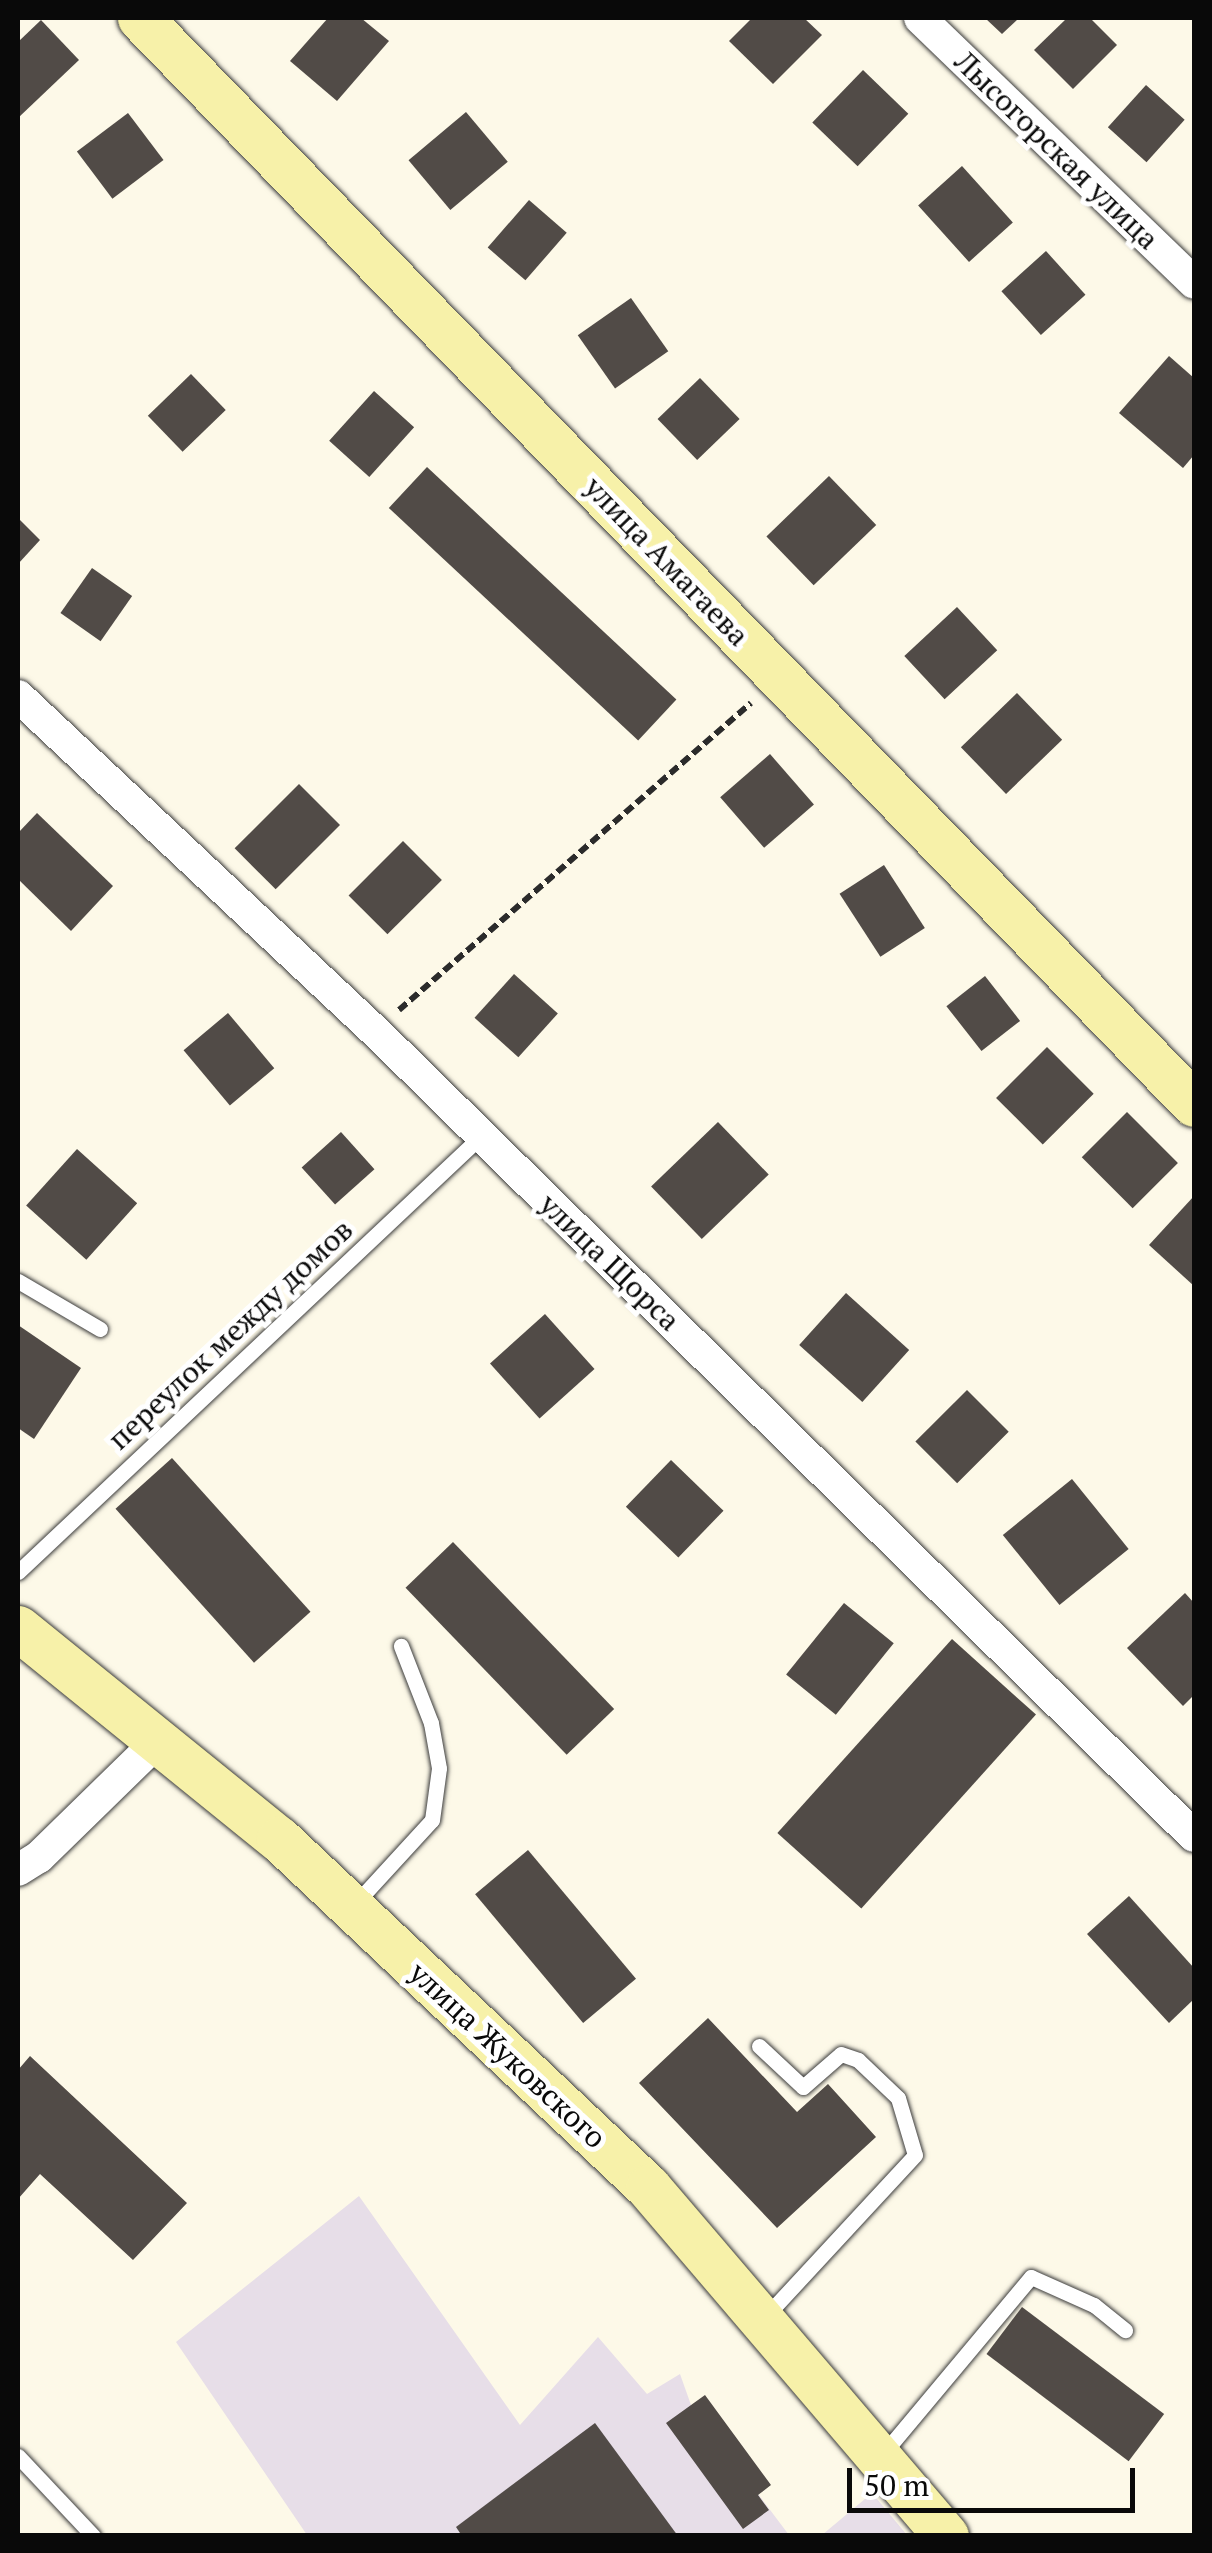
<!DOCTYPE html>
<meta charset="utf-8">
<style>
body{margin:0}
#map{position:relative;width:1212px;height:2553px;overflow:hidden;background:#fdf9e8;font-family:"PT Serif",serif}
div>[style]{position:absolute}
.industrial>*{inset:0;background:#e7dee8}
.building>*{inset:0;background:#514b47;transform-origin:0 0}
.path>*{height:6px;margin-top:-3px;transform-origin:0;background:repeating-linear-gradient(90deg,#2b2b2b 0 10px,transparent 0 15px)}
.roads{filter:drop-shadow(0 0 2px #3c3c3c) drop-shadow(0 0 2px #3c3c3c)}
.lane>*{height:15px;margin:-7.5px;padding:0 7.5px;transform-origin:7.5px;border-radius:7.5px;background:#fff}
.street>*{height:32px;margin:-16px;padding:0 16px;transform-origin:16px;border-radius:16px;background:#fff}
.secondary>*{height:45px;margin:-22.5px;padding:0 22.5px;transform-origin:22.5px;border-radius:22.5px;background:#f7f1a9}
span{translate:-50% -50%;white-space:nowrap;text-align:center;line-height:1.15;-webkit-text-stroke:10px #fff;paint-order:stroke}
.street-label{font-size:30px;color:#090909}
.frame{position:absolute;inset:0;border:20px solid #090909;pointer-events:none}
.scale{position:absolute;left:847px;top:2468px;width:288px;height:45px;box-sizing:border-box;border:5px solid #090909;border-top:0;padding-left:12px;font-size:30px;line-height:35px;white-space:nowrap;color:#090909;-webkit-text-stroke:8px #fff;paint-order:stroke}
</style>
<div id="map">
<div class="industrial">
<i style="clip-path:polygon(359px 2196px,520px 2425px,598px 2337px,647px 2394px,680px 2374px,691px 2405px,789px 2535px,307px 2535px,176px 2342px)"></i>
<i style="clip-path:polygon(872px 2493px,907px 2535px,822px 2535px)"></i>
</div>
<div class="building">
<i style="clip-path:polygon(328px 18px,361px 18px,389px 41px,337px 101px,290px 61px)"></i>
<i style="clip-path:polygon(752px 18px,804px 18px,822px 35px,773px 84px,729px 41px)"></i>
<i style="clip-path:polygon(985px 18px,1019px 18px,1002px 34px)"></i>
<i style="clip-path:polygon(1067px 18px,1090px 18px,1117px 45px,1073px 89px,1034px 50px)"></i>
<i style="clip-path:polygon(41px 20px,79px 60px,18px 118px,18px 42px)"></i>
<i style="left:863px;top:70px;width:63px;height:73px;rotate:44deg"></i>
<i style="left:1146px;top:85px;width:52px;height:57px;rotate:42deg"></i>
<i style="left:466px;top:112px;width:65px;height:75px;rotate:50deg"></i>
<i style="left:128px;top:113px;width:59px;height:64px;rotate:53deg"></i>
<i style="left:962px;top:166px;width:76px;height:59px;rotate:48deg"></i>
<i style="left:529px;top:200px;width:50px;height:63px;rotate:41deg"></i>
<i style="left:1046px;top:251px;width:59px;height:60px;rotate:48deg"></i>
<i style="left:631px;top:298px;width:65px;height:65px;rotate:55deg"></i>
<i style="clip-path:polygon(1169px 356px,1194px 378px,1194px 455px,1183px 468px,1119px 413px)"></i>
<i style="left:191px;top:374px;width:50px;height:60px;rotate:46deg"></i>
<i style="left:700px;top:378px;width:57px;height:59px;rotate:46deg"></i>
<i style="left:374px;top:391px;width:54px;height:67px;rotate:42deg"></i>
<i style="left:427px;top:467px;width:341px;height:56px;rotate:43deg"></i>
<i style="left:829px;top:476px;width:68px;height:87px;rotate:46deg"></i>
<i style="clip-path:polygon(18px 518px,40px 540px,18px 564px)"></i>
<i style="left:92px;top:568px;width:49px;height:55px;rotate:35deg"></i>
<i style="left:957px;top:607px;width:59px;height:72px;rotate:47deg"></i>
<i style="left:1017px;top:693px;width:65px;height:78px;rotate:46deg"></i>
<i style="left:770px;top:754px;width:67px;height:66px;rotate:49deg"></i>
<i style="left:299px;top:784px;width:58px;height:91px;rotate:45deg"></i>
<i style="clip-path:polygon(37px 813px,113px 886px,71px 931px,18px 879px,18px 833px)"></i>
<i style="left:403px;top:841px;width:55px;height:77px;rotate:45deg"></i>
<i style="left:884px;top:865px;width:75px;height:53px;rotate:57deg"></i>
<i style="left:514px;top:974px;width:59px;height:59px;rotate:42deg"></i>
<i style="left:985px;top:976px;width:57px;height:49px;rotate:52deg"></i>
<i style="left:228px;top:1013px;width:72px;height:58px;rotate:50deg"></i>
<i style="left:1047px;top:1047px;width:66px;height:72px;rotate:45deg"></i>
<i style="left:1127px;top:1112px;width:72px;height:64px;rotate:45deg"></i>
<i style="left:718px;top:1122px;width:73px;height:93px;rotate:46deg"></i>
<i style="left:341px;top:1132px;width:50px;height:53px;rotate:48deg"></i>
<i style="left:77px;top:1149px;width:81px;height:76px;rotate:42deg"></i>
<i style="clip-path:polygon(1194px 1196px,1194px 1286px,1149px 1245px)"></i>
<i style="left:846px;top:1293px;width:85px;height:70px;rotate:42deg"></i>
<i style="left:545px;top:1314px;width:74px;height:74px;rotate:48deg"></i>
<i style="clip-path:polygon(18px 1325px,81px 1368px,34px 1439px,18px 1428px)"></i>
<i style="left:967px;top:1390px;width:59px;height:73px;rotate:45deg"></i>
<i style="left:172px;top:1458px;width:207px;height:76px;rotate:48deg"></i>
<i style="left:671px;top:1460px;width:73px;height:65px;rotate:44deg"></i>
<i style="left:1072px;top:1479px;width:90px;height:89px;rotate:51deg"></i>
<i style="left:453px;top:1542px;width:232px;height:66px;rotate:46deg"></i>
<i style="clip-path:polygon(1185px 1593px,1194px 1603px,1194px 1695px,1183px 1706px,1127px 1648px)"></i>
<i style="left:844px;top:1603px;width:64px;height:92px;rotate:39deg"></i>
<i style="left:952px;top:1639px;width:113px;height:261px;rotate:42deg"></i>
<i style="left:528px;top:1850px;width:168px;height:69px;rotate:50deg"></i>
<i style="clip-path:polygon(1129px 1896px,1194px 1968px,1194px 1999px,1169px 2023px,1087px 1934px)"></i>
<i style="clip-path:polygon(708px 2018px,797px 2112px,828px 2084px,876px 2137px,777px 2228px,639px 2083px)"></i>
<i style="clip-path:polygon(30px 2056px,187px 2203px,133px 2260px,40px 2174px,18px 2199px,18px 2070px)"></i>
<i style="left:1022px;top:2307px;width:178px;height:59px;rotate:37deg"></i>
<i style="clip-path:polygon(705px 2395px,771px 2485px,758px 2495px,769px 2510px,743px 2529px,666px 2423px)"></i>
<i style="clip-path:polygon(595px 2423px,678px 2536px,462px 2536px,456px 2527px)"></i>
</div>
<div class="path">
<i style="left:399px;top:1010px;width:467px;rotate:-41.1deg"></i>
</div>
<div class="roads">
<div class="lane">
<i style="left:18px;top:1281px;width:95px;rotate:30.3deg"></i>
<i style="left:18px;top:1572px;width:636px;rotate:-43.28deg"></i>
<i style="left:354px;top:1905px;width:115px;rotate:-47.5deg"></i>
<i style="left:432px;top:1820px;width:52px;rotate:-82.3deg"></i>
<i style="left:439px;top:1768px;width:46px;rotate:-100.1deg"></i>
<i style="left:431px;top:1723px;width:83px;rotate:-111.3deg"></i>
<i style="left:759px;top:2046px;width:60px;rotate:43deg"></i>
<i style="left:803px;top:2087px;width:50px;rotate:-41deg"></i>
<i style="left:841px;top:2054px;width:18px;rotate:19deg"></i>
<i style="left:858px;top:2060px;width:55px;rotate:43.5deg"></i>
<i style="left:898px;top:2098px;width:59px;rotate:73.4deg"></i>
<i style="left:915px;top:2155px;width:221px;rotate:132.8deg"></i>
<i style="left:882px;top:2455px;width:232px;rotate:-50.1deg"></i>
<i style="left:1031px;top:2277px;width:69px;rotate:24deg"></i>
<i style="left:1094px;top:2305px;width:40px;rotate:39deg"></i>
<i style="left:18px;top:2456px;width:110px;rotate:46.8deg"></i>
</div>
<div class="street">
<i style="left:920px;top:18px;width:381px;rotate:44deg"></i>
<i style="left:18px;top:696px;width:490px;rotate:43.2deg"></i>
<i style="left:375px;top:1031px;width:1148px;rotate:44.51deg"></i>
<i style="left:18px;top:1870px;width:25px;rotate:-32deg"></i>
<i style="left:39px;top:1857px;width:166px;rotate:-44.3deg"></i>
</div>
<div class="secondary">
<i style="left:140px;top:18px;width:1513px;rotate:45.86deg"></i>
<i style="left:18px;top:1628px;width:336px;rotate:39deg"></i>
<i style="left:279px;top:1839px;width:507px;rotate:43.32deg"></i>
<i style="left:648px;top:2187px;width:459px;rotate:49.5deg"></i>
</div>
</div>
<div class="street-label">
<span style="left:1057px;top:150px;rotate:44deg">Лысогорская улица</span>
<span style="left:667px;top:561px;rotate:46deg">улица Амагаева</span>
<span style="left:610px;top:1262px;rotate:44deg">улица Щорса</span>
<span style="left:230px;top:1334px;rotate:-43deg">переулок между домов</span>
<span style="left:508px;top:2055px;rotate:43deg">улица Жуковского</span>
</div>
<div class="frame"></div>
<div class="scale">50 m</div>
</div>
